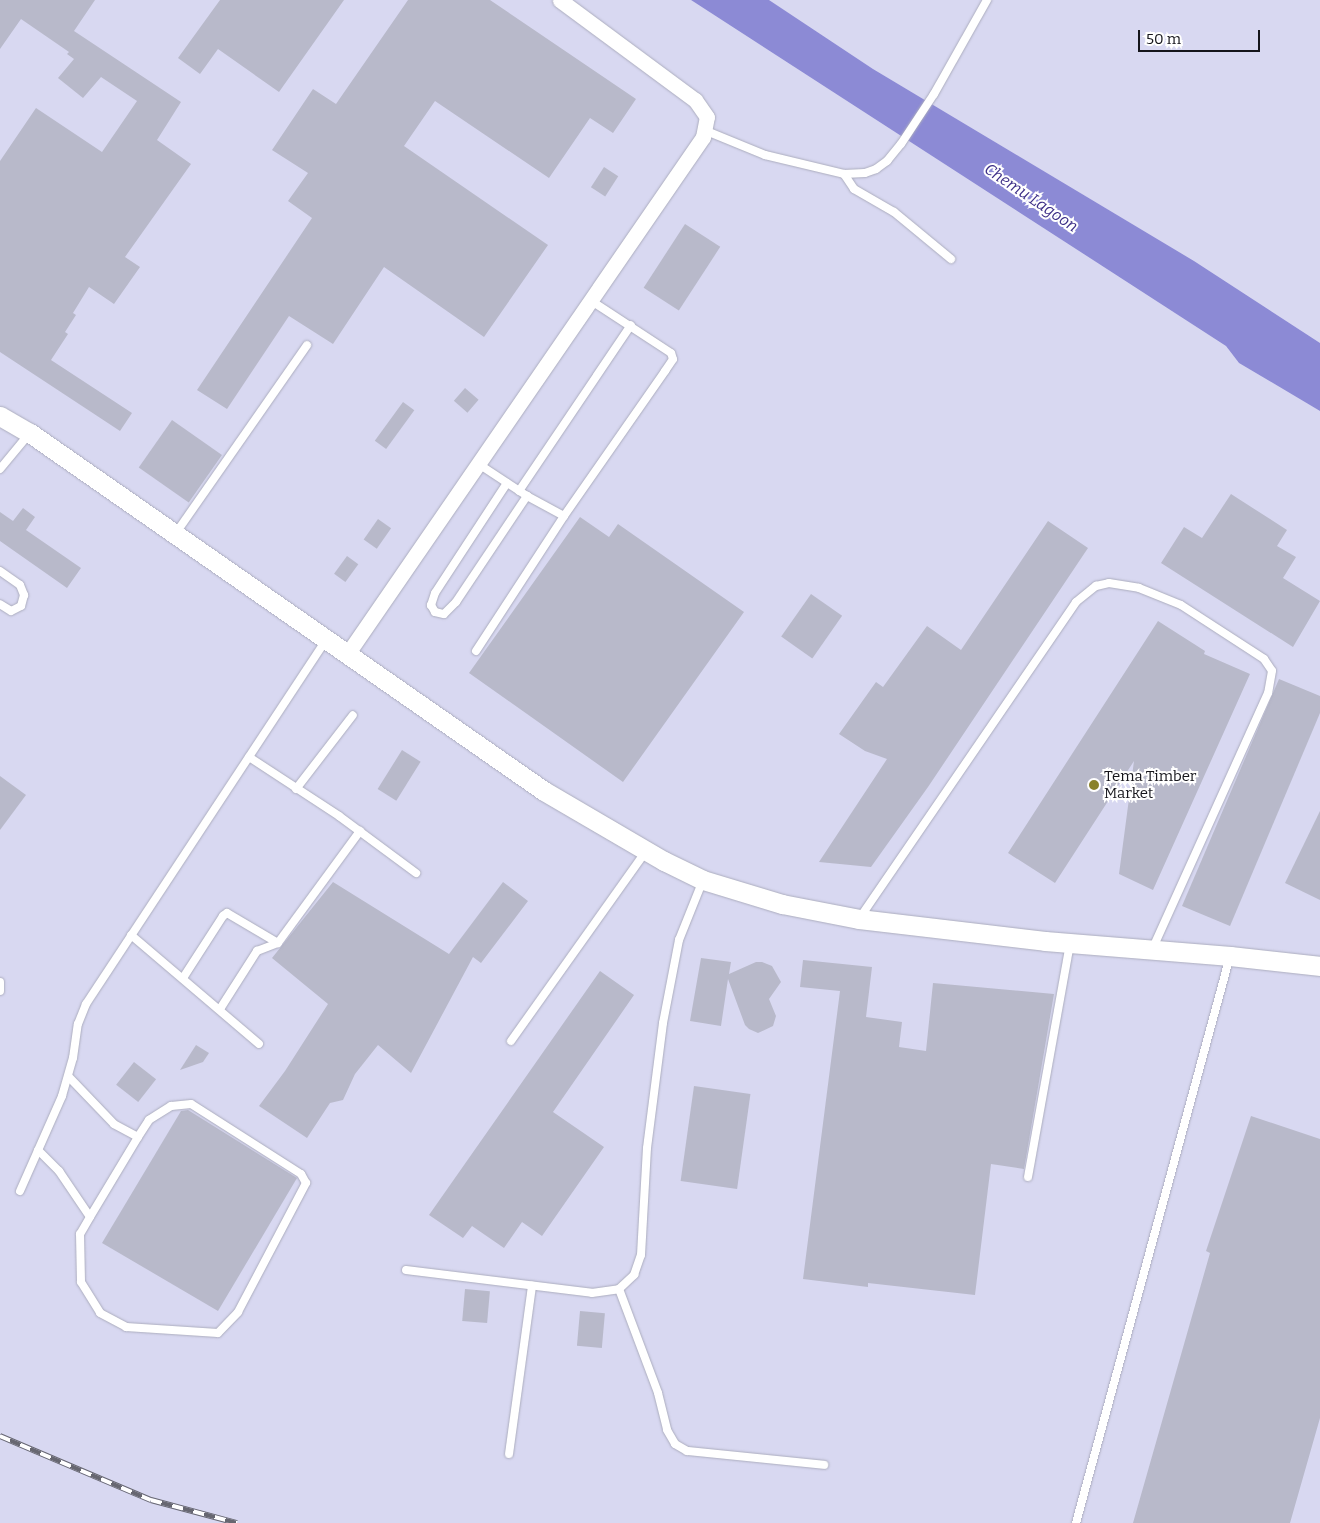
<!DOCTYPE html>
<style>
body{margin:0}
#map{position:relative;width:1320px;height:1523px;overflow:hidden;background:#e2e2f4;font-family:Bitter,serif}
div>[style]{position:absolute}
.built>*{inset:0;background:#d8d8f1}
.water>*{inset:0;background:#8c8ad5}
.building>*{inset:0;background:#b8b9ca;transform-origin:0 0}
.roads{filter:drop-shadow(0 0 1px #acadbe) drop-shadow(0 0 1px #acadbe)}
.service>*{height:8px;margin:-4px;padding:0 4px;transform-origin:4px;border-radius:4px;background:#fff}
.minor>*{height:15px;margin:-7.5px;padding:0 7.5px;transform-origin:7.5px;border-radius:7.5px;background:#fff}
.tertiary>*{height:19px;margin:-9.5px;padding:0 9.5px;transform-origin:9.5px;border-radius:9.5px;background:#fff}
.rail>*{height:5.5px;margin-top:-2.75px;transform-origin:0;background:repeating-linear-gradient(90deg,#fff 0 11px,#676771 0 22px);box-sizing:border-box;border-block:1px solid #676771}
.dots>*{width:14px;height:14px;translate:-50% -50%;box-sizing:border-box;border:2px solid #fff;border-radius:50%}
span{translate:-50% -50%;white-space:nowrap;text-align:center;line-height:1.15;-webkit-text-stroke:4px #fff;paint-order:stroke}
.poi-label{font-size:15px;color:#15151b}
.left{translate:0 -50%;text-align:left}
.water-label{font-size:16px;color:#3d2f87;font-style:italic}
.scale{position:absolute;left:1138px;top:30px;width:122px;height:22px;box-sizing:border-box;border:2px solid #15151b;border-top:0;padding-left:6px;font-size:15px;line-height:18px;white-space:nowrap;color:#15151b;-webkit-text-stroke:4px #fff;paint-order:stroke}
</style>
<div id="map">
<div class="built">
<i style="clip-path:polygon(0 0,691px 0,1226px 346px,1239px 363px,1320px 411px,1320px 1523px,0 1523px)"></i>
<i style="clip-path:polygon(769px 0,1320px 0,1320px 343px,1194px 261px,873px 69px)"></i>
</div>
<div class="water">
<i style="clip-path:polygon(691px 0,769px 0,873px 69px,1194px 261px,1320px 343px,1320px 411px,1239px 363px,1226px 346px)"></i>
</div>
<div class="building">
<i style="clip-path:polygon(0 0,95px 0,74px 31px,181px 102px,157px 140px,191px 164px,125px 257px,140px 267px,114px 304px,89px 287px,73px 313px,76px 315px,65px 332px,68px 334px,51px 360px,132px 413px,120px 431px,0 352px,0 161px,36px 108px,102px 152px,137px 101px,101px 77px,83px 98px,58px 78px,74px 59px,67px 54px,69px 52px,21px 19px,0 49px)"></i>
<i style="clip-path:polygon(220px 0,344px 0,279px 92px,218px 49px,200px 74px,178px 58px)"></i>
<i style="clip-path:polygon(408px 0,490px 0,636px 99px,613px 133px,590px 118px,549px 178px,435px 101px,404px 146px,548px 245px,484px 337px,384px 267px,333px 344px,289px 316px,227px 409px,197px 390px,312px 218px,288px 201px,308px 173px,272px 150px,313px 89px,336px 104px)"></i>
<i style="left:604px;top:167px;width:17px;height:24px;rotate:33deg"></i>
<i style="left:685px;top:224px;width:42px;height:76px;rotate:33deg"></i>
<i style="left:465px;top:388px;width:18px;height:17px;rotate:41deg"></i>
<i style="left:403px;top:402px;width:14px;height:48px;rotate:36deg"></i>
<i style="left:172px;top:420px;width:61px;height:58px;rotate:35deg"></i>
<i style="clip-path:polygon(1231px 494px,1287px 530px,1277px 546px,1296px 557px,1283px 578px,1320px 601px,1293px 647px,1161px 563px,1184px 527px,1202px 538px)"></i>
<i style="clip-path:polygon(23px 508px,35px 517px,26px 530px,81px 568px,67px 588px,0 541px,0 512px,13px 521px)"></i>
<i style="clip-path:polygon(580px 517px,609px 537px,618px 524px,744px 612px,623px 782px,469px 673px)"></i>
<i style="left:378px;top:519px;width:16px;height:25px;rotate:35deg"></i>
<i style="clip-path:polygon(1048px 521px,1088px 548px,928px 787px,871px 867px,819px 862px,887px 759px,865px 751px,839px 734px,876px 682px,883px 687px,927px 626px,961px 650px)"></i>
<i style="left:347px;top:556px;width:14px;height:22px;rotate:36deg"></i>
<i style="left:811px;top:594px;width:38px;height:52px;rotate:35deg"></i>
<i style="clip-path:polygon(1158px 621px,1205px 651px,1204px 654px,1250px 674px,1153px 890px,1119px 874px,1134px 761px,1055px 883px,1008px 853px)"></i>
<i style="clip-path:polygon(1279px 679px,1320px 696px,1320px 713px,1230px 926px,1182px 906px)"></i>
<i style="left:402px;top:750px;width:22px;height:46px;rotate:32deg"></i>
<i style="clip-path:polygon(0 776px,26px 795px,0 830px)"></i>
<i style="clip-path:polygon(1320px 811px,1320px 900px,1285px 883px)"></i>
<i style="clip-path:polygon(333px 882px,449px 954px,503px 882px,528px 901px,481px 963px,473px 957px,411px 1073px,378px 1045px,355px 1074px,343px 1100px,330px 1103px,307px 1138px,259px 1106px,285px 1071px,328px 1004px,272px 958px)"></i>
<i style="clip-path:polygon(701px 958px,731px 962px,729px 974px,756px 962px,762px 962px,772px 966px,781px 982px,769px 999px,776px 1016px,773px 1026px,758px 1033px,749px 1029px,745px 1025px,728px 979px,721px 1026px,690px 1021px)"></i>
<i style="clip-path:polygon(803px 960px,872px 967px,866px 1017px,902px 1022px,899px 1047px,926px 1051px,933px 983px,1054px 994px,1024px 1169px,991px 1164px,975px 1295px,868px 1283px,868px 1287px,803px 1279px,840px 991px,800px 987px)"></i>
<i style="clip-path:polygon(600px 971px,634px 995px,553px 1112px,604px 1147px,542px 1236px,522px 1222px,504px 1248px,472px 1226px,463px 1238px,429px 1215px)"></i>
<i style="clip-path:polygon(196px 1045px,209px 1053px,203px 1062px,180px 1070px)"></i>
<i style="left:134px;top:1062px;width:28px;height:29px;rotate:38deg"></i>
<i style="left:694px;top:1086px;width:57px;height:96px;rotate:8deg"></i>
<i style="clip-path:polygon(188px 1110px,297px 1178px,218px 1311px,102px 1243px,181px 1111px)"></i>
<i style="clip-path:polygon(1251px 1116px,1320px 1139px,1320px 1418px,1290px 1523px,1133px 1523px,1210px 1253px,1206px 1251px)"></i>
<i style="left:465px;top:1289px;width:25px;height:32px;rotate:5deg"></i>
<i style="left:580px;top:1311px;width:25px;height:35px;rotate:5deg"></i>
</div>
<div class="roads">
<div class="service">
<i style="left:704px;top:130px;width:66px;rotate:22.3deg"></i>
<i style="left:765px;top:155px;width:81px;rotate:13.5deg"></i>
<i style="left:844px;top:174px;width:21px;rotate:-3deg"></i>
<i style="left:865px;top:173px;width:12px;rotate:-20deg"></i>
<i style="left:876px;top:169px;width:14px;rotate:-36deg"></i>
<i style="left:887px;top:161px;width:22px;rotate:-51deg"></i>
<i style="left:901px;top:144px;width:60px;rotate:-56.6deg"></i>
<i style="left:934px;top:94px;width:108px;rotate:-60.6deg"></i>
<i style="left:844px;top:174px;width:18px;rotate:56deg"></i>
<i style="left:854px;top:189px;width:46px;rotate:29.9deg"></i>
<i style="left:894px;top:212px;width:74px;rotate:39.5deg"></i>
<i style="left:477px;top:463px;width:60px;rotate:33.4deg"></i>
<i style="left:527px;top:496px;width:42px;rotate:28.4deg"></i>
<i style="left:564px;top:516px;width:177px;rotate:-55.1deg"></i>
<i style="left:665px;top:371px;width:14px;rotate:-56deg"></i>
<i style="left:673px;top:359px;width:6px;rotate:-108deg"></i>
<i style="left:671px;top:353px;width:97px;rotate:-146.8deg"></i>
<i style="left:0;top:469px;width:45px;rotate:-50.4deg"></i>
<i style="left:507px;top:483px;width:131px;rotate:123.2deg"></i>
<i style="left:435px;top:593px;width:13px;rotate:108deg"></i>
<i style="left:431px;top:605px;width:8px;rotate:60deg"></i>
<i style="left:435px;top:612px;width:9px;rotate:13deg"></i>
<i style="left:444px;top:614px;width:17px;rotate:-45deg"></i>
<i style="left:456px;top:602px;width:128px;rotate:-56.2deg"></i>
<i style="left:519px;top:491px;width:200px;rotate:-56deg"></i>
<i style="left:176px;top:533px;width:229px;rotate:-55.1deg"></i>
<i style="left:0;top:571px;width:24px;rotate:35deg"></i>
<i style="left:20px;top:585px;width:11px;rotate:68deg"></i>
<i style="left:24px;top:595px;width:11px;rotate:105deg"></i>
<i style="left:21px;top:606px;width:11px;rotate:153deg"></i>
<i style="left:11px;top:611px;width:13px;rotate:-148deg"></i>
<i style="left:476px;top:651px;width:161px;rotate:-56.9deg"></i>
<i style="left:249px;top:757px;width:108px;rotate:33.2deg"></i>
<i style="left:339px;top:816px;width:96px;rotate:36.5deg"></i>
<i style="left:296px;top:789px;width:93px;rotate:-52.4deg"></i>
<i style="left:859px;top:919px;width:384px;rotate:-55.6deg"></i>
<i style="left:1076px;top:602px;width:26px;rotate:-39deg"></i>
<i style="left:1096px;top:586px;width:13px;rotate:-13deg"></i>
<i style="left:1109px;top:583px;width:30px;rotate:9deg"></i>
<i style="left:1139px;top:588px;width:45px;rotate:22deg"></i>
<i style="left:1181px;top:605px;width:99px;rotate:33deg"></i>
<i style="left:1264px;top:659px;width:14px;rotate:56deg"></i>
<i style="left:1272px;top:671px;width:22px;rotate:100deg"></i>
<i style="left:1268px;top:693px;width:282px;rotate:114.3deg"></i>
<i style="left:131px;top:935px;width:168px;rotate:40.4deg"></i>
<i style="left:183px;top:978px;width:74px;rotate:-57.2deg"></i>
<i style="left:223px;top:916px;width:5px;rotate:-37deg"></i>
<i style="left:227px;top:913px;width:59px;rotate:30.5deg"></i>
<i style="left:0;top:982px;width:9px;rotate:90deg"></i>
<i style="left:220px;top:1009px;width:69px;rotate:-57.5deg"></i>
<i style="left:257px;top:951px;width:22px;rotate:-21deg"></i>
<i style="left:278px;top:943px;width:139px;rotate:-53.8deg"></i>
<i style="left:511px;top:1041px;width:233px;rotate:-54.6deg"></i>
<i style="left:38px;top:1150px;width:30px;rotate:45deg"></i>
<i style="left:59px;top:1171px;width:55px;rotate:56deg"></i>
<i style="left:90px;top:1217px;width:20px;rotate:120deg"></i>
<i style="left:80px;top:1234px;width:48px;rotate:88.8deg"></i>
<i style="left:81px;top:1282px;width:36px;rotate:58deg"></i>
<i style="left:100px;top:1313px;width:30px;rotate:28deg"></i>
<i style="left:126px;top:1327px;width:92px;rotate:3.7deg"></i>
<i style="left:218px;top:1333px;width:29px;rotate:-46deg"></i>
<i style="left:238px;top:1312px;width:146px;rotate:-62.2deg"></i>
<i style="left:306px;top:1183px;width:10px;rotate:-119deg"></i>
<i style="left:301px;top:1174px;width:130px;rotate:-147.5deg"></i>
<i style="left:191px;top:1104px;width:20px;rotate:174deg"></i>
<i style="left:171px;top:1106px;width:26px;rotate:148deg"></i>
<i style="left:149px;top:1120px;width:20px;rotate:123deg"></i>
<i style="left:138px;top:1137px;width:27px;rotate:-152deg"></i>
<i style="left:114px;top:1124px;width:66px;rotate:-133.8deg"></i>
<i style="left:1028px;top:1177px;width:238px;rotate:-79.8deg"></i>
<i style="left:20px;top:1191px;width:104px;rotate:-66.1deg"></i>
<i style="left:62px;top:1096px;width:40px;rotate:-74deg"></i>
<i style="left:73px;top:1058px;width:34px;rotate:-82deg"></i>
<i style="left:78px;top:1024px;width:22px;rotate:-68deg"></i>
<i style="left:86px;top:1004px;width:436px;rotate:-56.6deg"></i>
<i style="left:90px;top:1217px;width:93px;rotate:-59deg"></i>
<i style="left:406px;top:1270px;width:187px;rotate:7deg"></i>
<i style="left:592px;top:1293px;width:27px;rotate:-8deg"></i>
<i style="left:619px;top:1289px;width:21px;rotate:-43deg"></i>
<i style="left:634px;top:1275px;width:21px;rotate:-71deg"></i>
<i style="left:641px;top:1255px;width:107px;rotate:-86.8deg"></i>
<i style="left:647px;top:1148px;width:126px;rotate:-82.7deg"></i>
<i style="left:663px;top:1023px;width:85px;rotate:-79.1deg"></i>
<i style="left:679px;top:940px;width:65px;rotate:-68.2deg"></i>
<i style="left:619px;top:1289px;width:111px;rotate:69.4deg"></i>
<i style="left:658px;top:1393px;width:38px;rotate:76deg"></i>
<i style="left:667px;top:1430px;width:16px;rotate:60deg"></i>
<i style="left:675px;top:1444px;width:14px;rotate:30deg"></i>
<i style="left:687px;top:1451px;width:138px;rotate:5.8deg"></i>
<i style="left:509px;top:1454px;width:170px;rotate:-82.2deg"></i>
<i style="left:1076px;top:1523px;width:588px;rotate:-74.8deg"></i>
</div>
<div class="minor">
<i style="left:348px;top:653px;width:626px;rotate:-55.47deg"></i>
<i style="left:703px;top:137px;width:20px;rotate:-79deg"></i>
<i style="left:707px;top:117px;width:21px;rotate:-125deg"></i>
<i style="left:695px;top:100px;width:168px;rotate:-143.5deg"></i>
</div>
<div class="tertiary">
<i style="left:0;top:416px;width:34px;rotate:30deg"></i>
<i style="left:30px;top:433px;width:626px;rotate:34.86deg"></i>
<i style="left:544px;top:791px;width:139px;rotate:30.3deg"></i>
<i style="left:664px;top:861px;width:43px;rotate:26deg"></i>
<i style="left:703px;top:880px;width:83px;rotate:16.9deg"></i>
<i style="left:782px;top:904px;width:78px;rotate:11deg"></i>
<i style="left:859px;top:919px;width:187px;rotate:6.7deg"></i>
<i style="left:1045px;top:941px;width:186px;rotate:4.6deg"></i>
<i style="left:1230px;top:956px;width:91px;rotate:6.3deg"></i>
</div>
</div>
<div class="rail">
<i style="left:0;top:1436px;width:164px;rotate:23deg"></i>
<i style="left:151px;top:1500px;width:89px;rotate:15deg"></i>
</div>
<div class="dots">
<i style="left:1094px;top:785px;background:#8a822a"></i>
</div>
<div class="poi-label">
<span class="left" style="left:1104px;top:785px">Tema Timber<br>Market</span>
</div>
<div class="water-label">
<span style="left:1031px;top:198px;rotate:34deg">Chemu Lagoon</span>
</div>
<div class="scale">50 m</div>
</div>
